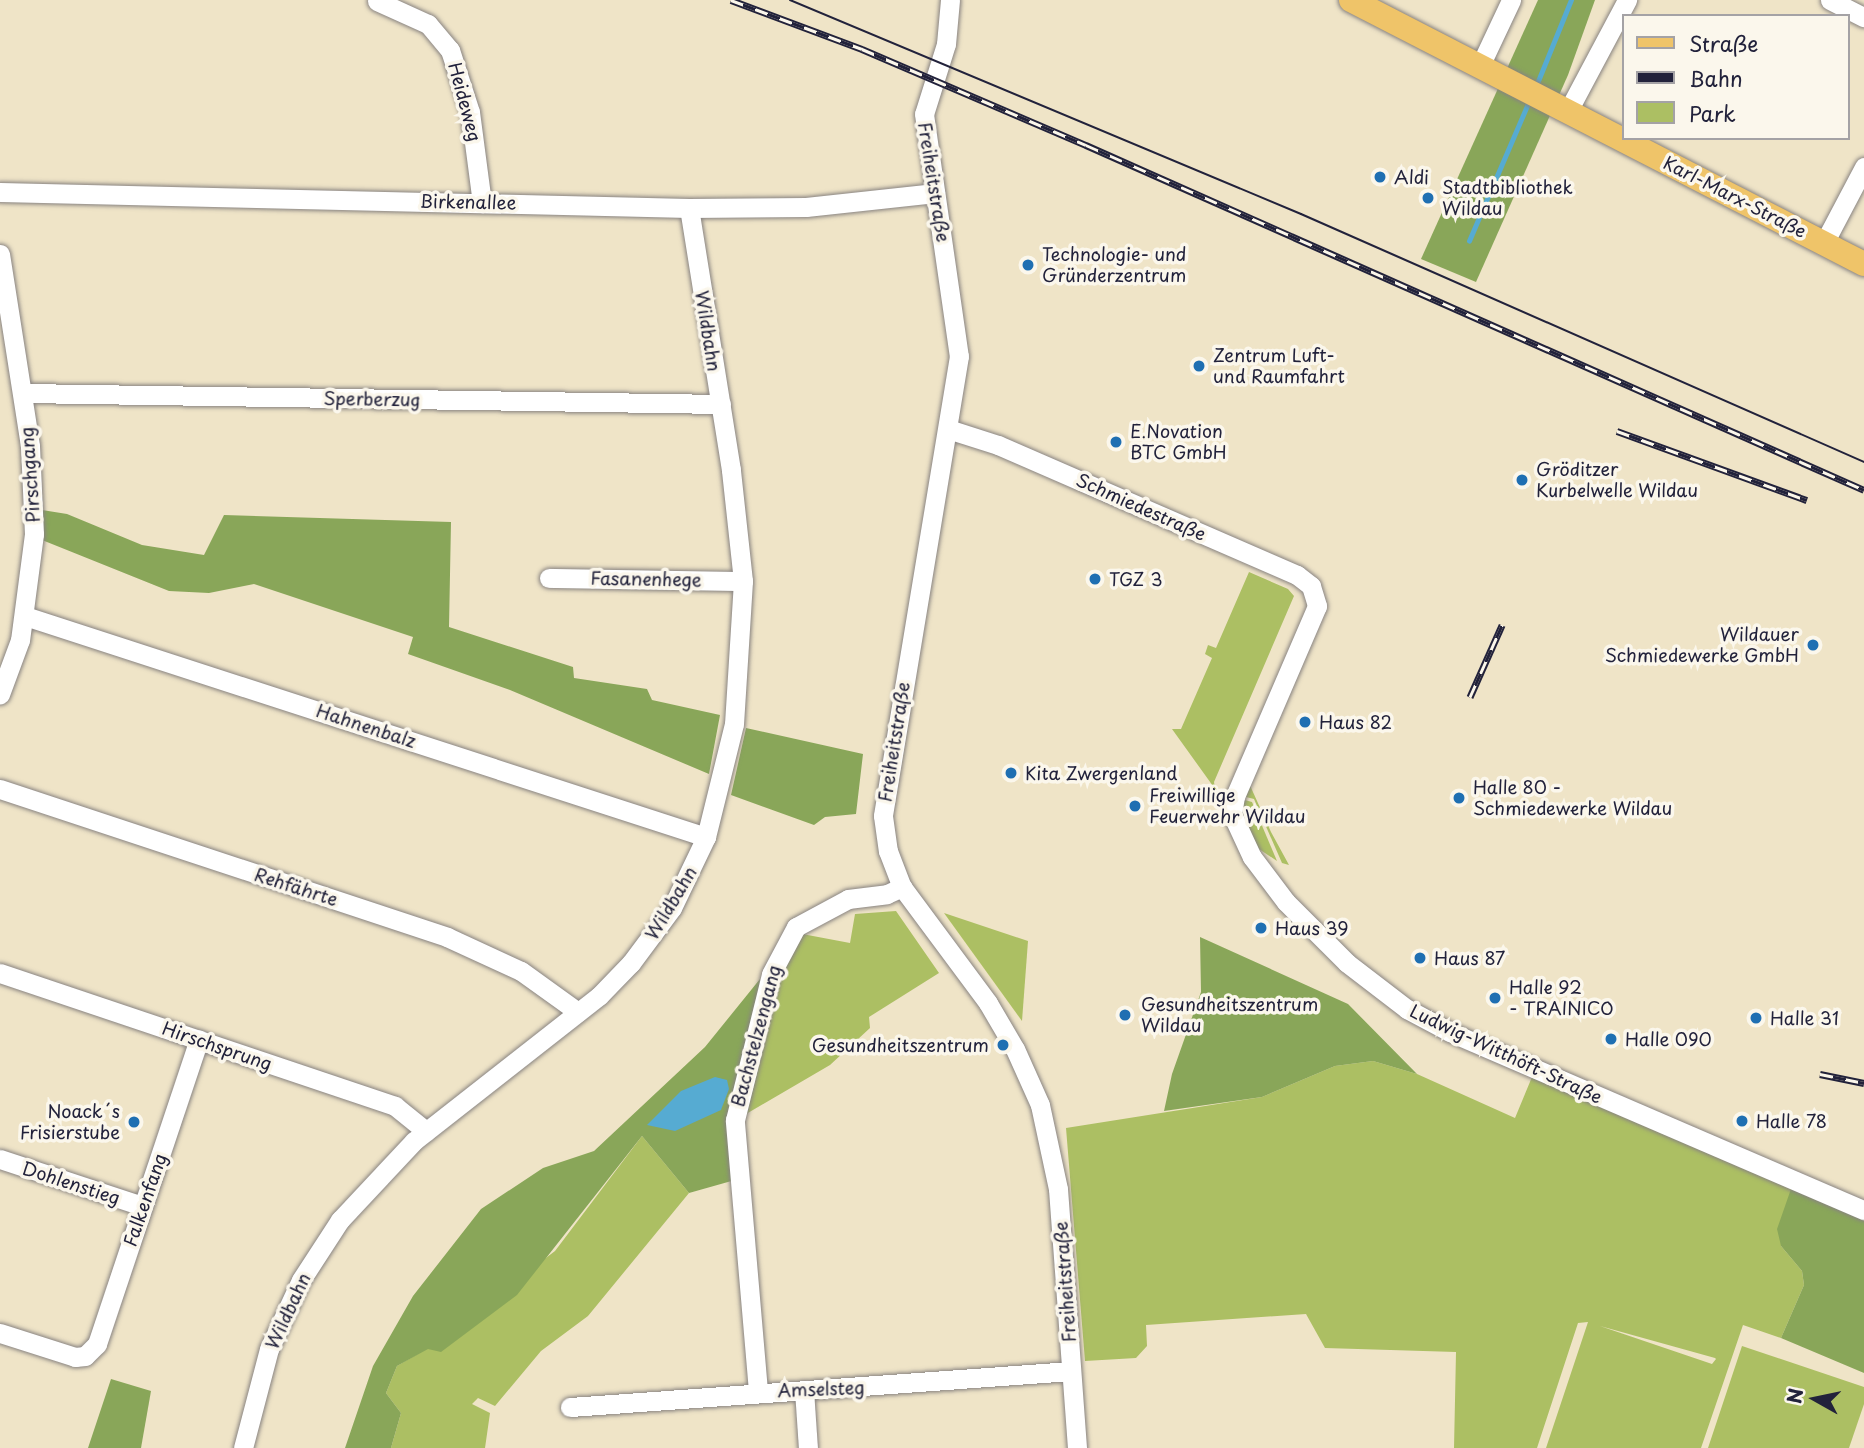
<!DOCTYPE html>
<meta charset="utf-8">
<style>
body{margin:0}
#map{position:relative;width:1864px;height:1448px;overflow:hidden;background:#efe4c7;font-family:"Playpen Sans",sans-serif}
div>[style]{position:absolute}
.green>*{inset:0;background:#acbf63}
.forest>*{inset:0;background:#89a659}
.water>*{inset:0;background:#56abd2}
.stream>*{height:4.5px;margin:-2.25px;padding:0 2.25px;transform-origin:2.25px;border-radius:2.25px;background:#56abd2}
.roads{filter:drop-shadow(0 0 2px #888381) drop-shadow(0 0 2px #888381)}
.minor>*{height:19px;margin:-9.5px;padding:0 9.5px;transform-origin:9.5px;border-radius:9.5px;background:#fff}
.major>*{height:24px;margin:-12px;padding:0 12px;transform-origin:12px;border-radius:12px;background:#efc469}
.tram>*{height:2px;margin:-1px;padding:0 1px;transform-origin:1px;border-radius:1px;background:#22223b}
.rail>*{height:7px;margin-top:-3.5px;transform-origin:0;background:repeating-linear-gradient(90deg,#fbf7ec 0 13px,#22223b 0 26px);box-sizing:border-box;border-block:2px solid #22223b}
.dots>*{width:19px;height:19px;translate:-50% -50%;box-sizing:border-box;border:4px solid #fbf7ec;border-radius:50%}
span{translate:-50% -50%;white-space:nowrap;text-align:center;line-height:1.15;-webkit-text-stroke:7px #fbf7ec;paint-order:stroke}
.street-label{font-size:18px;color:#22223b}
.poi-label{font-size:18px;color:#22223b}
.left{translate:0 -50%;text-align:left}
.right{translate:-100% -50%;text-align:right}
.legend{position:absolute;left:1622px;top:14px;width:228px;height:126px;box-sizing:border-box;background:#fbf7ec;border:2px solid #a4a2a5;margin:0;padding:9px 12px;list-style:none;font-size:21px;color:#22223b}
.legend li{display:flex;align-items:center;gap:14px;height:35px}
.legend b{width:35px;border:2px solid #a4a2a5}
.north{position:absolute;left:1780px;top:1364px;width:70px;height:70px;-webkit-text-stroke:5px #fbf7ec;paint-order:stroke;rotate:279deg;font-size:19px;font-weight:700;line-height:28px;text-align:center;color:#22223b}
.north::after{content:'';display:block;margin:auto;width:24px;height:32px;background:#22223b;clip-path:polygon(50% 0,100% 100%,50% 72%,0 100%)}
</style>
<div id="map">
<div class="green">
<i style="clip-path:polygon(1249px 572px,1288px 589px,1294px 596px,1214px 782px,1215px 788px,1228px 796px,1223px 800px,1172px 729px,1181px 729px,1212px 658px,1205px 654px,1208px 645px,1216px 648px)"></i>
<i style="clip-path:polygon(1248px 781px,1271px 832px,1289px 865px,1282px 863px,1254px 799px,1242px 796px)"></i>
<i style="clip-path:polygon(1241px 799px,1252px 802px,1277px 861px,1250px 843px,1242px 822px)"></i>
<i style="clip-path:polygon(896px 911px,939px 973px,869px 1017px,870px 1028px,830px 1065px,741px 1117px,782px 956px,797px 933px,850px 943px,855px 914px)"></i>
<i style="clip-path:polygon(944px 913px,1028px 941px,1022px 1021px)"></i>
<i style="clip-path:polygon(evenodd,1373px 1061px,1417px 1074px,1515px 1118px,1532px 1077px,1792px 1186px,1781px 1246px,1802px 1271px,1804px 1285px,1781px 1338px,1743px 1325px,1701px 1448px,1546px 1448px,1588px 1322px,1578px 1323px,1537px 1448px,1454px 1448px,1456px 1352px,1325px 1348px,1306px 1314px,1146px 1325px,1147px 1346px,1136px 1358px,1085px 1361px,1066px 1128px,1262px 1097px,1335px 1066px,1373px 1061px,1600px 1326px,1715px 1358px,1716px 1359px,1712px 1364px,1600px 1326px)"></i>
<i style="clip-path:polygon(642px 1136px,689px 1193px,588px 1316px,541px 1351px,495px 1406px,478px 1398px,472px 1404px,490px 1413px,485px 1448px,391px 1448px,401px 1413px,386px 1393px,397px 1366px,428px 1348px,555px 1251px)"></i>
<i style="clip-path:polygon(1742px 1346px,1864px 1387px,1864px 1404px,1849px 1448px,1708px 1448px)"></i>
</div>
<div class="forest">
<i style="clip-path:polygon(1538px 0,1595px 0,1568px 75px,1476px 282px,1421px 259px)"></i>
<i style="clip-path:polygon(42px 510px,67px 514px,142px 545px,204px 555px,224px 515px,451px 522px,449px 627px,573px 667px,574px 678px,647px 689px,652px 700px,720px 715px,709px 774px,510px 690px,408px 654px,413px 637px,254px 584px,209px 593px,169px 591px,42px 540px)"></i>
<i style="clip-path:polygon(746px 728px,863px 754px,856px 814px,825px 817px,814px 825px,731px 795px)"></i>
<i style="clip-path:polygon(1200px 937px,1348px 1004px,1417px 1074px,1373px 1061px,1335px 1066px,1262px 1097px,1164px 1111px,1172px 1074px,1201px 992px)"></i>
<i style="clip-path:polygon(760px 979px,735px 1180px,689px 1193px,642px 1136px,517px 1295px,441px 1352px,428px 1349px,397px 1366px,386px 1393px,401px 1413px,391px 1448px,345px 1448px,373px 1366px,413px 1296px,481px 1209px,543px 1168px,594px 1151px,705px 1047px)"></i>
<i style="clip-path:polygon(1792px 1186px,1864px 1217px,1864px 1373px,1781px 1338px,1804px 1285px,1802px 1271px,1781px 1246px,1777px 1229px)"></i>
<i style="clip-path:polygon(111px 1379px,151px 1391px,141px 1448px,88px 1448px)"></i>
</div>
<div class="water">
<i style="clip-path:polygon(715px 1077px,727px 1080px,729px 1089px,721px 1110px,675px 1131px,647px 1125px,681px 1091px)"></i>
</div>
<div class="stream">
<i style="left:1536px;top:86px;width:93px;rotate:-67.9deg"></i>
<i style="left:1469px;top:241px;width:152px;rotate:-66.8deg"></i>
</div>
<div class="roads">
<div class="minor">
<i style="left:950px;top:0;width:44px;rotate:95.2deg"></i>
<i style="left:946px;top:44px;width:73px;rotate:107.4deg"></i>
<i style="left:924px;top:114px;width:245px;rotate:81.8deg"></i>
<i style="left:959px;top:356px;width:466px;rotate:99.4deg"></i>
<i style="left:883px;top:816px;width:35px;rotate:82deg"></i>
<i style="left:888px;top:851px;width:39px;rotate:69deg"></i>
<i style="left:902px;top:887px;width:144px;rotate:53.4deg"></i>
<i style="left:988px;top:1003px;width:53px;rotate:59.6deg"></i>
<i style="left:1015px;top:1049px;width:61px;rotate:65.9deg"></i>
<i style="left:1040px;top:1105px;width:86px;rotate:77.9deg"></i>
<i style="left:1058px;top:1189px;width:260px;rotate:85.8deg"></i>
<i style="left:1830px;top:0;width:38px;rotate:27deg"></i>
<i style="left:377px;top:1px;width:56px;rotate:24.3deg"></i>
<i style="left:428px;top:24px;width:34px;rotate:50deg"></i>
<i style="left:450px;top:50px;width:65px;rotate:72.1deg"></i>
<i style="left:470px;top:112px;width:92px;rotate:82.5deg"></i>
<i style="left:1480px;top:66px;width:73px;rotate:-64.8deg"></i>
<i style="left:1568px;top:111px;width:126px;rotate:-62deg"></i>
<i style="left:0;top:192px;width:689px;rotate:1.33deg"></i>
<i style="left:689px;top:208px;width:117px;rotate:-0.5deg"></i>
<i style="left:806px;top:207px;width:130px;rotate:-6.2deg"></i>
<i style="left:1824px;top:243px;width:86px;rotate:-62.2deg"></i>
<i style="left:0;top:254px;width:194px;rotate:81.1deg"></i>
<i style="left:30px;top:446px;width:88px;rotate:87.4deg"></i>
<i style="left:34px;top:534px;width:107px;rotate:97.5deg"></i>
<i style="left:20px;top:640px;width:58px;rotate:110.3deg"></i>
<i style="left:23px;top:393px;width:698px;rotate:0.9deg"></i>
<i style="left:948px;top:429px;width:52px;rotate:17.7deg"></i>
<i style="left:998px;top:445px;width:326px;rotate:23.5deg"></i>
<i style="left:1297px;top:575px;width:18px;rotate:38deg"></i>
<i style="left:1311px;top:586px;width:21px;rotate:73deg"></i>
<i style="left:1317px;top:606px;width:207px;rotate:113.3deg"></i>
<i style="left:1235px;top:796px;width:18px;rotate:99deg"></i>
<i style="left:1232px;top:814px;width:47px;rotate:65.1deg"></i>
<i style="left:1252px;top:857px;width:56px;rotate:52.9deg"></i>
<i style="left:1286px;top:902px;width:86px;rotate:45deg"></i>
<i style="left:1347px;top:963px;width:76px;rotate:37.5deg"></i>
<i style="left:1407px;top:1009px;width:49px;rotate:28.1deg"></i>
<i style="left:1450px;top:1032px;width:451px;rotate:23.3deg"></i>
<i style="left:549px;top:578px;width:194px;rotate:0.9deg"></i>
<i style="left:25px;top:616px;width:716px;rotate:17.98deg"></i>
<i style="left:0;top:789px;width:471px;rotate:18.3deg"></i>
<i style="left:447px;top:937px;width:81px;rotate:24.7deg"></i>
<i style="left:521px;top:971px;width:70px;rotate:35.7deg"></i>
<i style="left:0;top:973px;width:417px;rotate:18.6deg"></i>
<i style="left:395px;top:1106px;width:40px;rotate:39deg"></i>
<i style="left:0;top:1159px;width:150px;rotate:18.3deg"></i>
<i style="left:0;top:1333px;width:79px;rotate:17.7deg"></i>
<i style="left:75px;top:1357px;width:10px;rotate:-6deg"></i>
<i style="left:85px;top:1356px;width:17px;rotate:-45deg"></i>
<i style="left:97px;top:1344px;width:321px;rotate:-71.5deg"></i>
<i style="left:804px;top:1390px;width:58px;rotate:86.1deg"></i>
<i style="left:758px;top:1391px;width:272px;rotate:-94.9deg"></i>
<i style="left:735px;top:1120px;width:150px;rotate:-76.1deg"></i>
<i style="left:771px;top:974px;width:53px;rotate:-62deg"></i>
<i style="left:796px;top:927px;width:59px;rotate:-28.3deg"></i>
<i style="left:848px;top:899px;width:39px;rotate:-7deg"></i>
<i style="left:887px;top:894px;width:17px;rotate:-25deg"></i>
<i style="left:570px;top:1407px;width:502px;rotate:-4.11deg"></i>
<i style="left:243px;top:1448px;width:102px;rotate:-75.3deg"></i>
<i style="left:269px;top:1349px;width:76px;rotate:-65.1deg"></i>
<i style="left:301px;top:1280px;width:72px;rotate:-57deg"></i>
<i style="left:340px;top:1220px;width:108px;rotate:-46.9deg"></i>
<i style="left:414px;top:1141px;width:235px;rotate:-38.1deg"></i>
<i style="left:599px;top:996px;width:46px;rotate:-45.9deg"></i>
<i style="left:631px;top:963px;width:69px;rotate:-53.3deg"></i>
<i style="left:672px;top:908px;width:79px;rotate:-64.4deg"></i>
<i style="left:706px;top:837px;width:116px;rotate:-76.1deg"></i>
<i style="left:734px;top:724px;width:143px;rotate:-86.4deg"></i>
<i style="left:743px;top:581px;width:112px;rotate:-96.2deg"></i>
<i style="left:731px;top:470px;width:265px;rotate:-99.1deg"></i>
</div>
<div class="major">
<i style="left:1351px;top:0;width:577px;rotate:27.23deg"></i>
</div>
</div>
<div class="tram">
<i style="left:790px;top:0;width:554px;rotate:22.72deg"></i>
<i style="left:1301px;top:214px;width:615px;rotate:23.77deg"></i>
</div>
<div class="rail">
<i style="left:731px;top:0;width:140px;rotate:20.5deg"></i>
<i style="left:862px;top:49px;width:244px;rotate:23.2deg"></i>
<i style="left:1086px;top:145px;width:851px;rotate:23.91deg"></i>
<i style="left:1617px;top:431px;width:202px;rotate:20deg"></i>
<i style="left:1470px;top:697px;width:79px;rotate:-66deg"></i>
<i style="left:1820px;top:1074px;width:45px;rotate:11.6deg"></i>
</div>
<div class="dots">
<i style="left:1380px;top:177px;background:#1f6fb2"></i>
<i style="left:1428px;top:198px;background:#1f6fb2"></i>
<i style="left:1028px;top:265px;background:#1f6fb2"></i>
<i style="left:1199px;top:366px;background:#1f6fb2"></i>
<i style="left:1116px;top:442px;background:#1f6fb2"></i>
<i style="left:1522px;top:480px;background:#1f6fb2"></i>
<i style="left:1095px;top:579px;background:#1f6fb2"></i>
<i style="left:1813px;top:645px;background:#1f6fb2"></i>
<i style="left:1305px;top:722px;background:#1f6fb2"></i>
<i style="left:1011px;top:773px;background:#1f6fb2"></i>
<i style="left:1459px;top:798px;background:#1f6fb2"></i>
<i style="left:1135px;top:806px;background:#1f6fb2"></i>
<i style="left:1261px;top:928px;background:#1f6fb2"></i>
<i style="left:1420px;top:958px;background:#1f6fb2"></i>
<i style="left:1495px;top:998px;background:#1f6fb2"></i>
<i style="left:1125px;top:1015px;background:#1f6fb2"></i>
<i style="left:1756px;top:1018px;background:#1f6fb2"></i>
<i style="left:1611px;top:1039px;background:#1f6fb2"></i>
<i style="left:1003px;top:1045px;background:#1f6fb2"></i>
<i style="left:1742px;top:1121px;background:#1f6fb2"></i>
<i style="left:134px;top:1122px;background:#1f6fb2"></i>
</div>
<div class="street-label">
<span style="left:465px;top:102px;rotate:75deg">Heideweg</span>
<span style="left:934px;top:182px;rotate:81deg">Freiheitstraße</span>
<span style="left:1735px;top:197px;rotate:27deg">Karl-Marx-Straße</span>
<span style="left:468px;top:202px;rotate:1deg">Birkenallee</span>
<span style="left:708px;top:331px;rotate:81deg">Wildbahn</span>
<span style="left:372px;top:399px;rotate:1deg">Sperberzug</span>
<span style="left:30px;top:475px;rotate:-94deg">Pirschgang</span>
<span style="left:1141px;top:507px;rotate:24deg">Schmiedestraße</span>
<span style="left:646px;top:579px;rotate:1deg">Fasanenhege</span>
<span style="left:366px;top:726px;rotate:18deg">Hahnenbalz</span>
<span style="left:894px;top:742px;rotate:-81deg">Freiheitstraße</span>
<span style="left:296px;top:887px;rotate:18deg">Rehfährte</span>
<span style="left:671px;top:903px;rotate:-59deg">Wildbahn</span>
<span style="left:756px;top:1036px;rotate:-75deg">Bachstelzengang</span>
<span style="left:217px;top:1046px;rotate:19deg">Hirschsprung</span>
<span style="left:1506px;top:1054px;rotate:25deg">Ludwig-Witthöft-Straße</span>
<span style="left:71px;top:1183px;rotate:18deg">Dohlenstieg</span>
<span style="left:145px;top:1200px;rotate:-71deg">Falkenfang</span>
<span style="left:1065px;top:1282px;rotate:-94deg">Freiheitstraße</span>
<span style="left:288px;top:1311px;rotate:-65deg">Wildbahn</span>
<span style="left:821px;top:1389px;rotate:-2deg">Amselsteg</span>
</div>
<div class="poi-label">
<span class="left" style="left:1394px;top:177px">Aldi</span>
<span class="left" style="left:1442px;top:198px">Stadtbibliothek<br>Wildau</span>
<span class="left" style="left:1042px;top:265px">Technologie- und<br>Gründerzentrum</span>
<span class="left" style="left:1213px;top:366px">Zentrum Luft-<br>und Raumfahrt</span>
<span class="left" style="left:1130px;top:442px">E.Novation<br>BTC GmbH</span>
<span class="left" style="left:1536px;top:480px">Gröditzer<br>Kurbelwelle Wildau</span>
<span class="left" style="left:1109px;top:579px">TGZ 3</span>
<span class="right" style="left:1799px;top:645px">Wildauer<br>Schmiedewerke GmbH</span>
<span class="left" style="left:1319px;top:722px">Haus 82</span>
<span class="left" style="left:1025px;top:773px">Kita Zwergenland</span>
<span class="left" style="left:1473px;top:798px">Halle 80 -<br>Schmiedewerke Wildau</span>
<span class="left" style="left:1149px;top:806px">Freiwillige<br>Feuerwehr Wildau</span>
<span class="left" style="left:1275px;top:928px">Haus 39</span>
<span class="left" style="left:1434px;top:958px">Haus 87</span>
<span class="left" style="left:1509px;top:998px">Halle 92<br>- TRAINICO</span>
<span class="left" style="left:1141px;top:1015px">Gesundheitszentrum<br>Wildau</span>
<span class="left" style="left:1770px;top:1018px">Halle 31</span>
<span class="left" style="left:1625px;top:1039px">Halle 090</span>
<span class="right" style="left:989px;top:1045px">Gesundheitszentrum</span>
<span class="right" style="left:120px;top:1122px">Noack´s<br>Frisierstube</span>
<span class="left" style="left:1756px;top:1121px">Halle 78</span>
</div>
<ul class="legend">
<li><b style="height:9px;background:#efc469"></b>Straße</li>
<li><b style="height:9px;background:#22223b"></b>Bahn</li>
<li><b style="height:19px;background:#acbf63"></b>Park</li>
</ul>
<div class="north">N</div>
</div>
